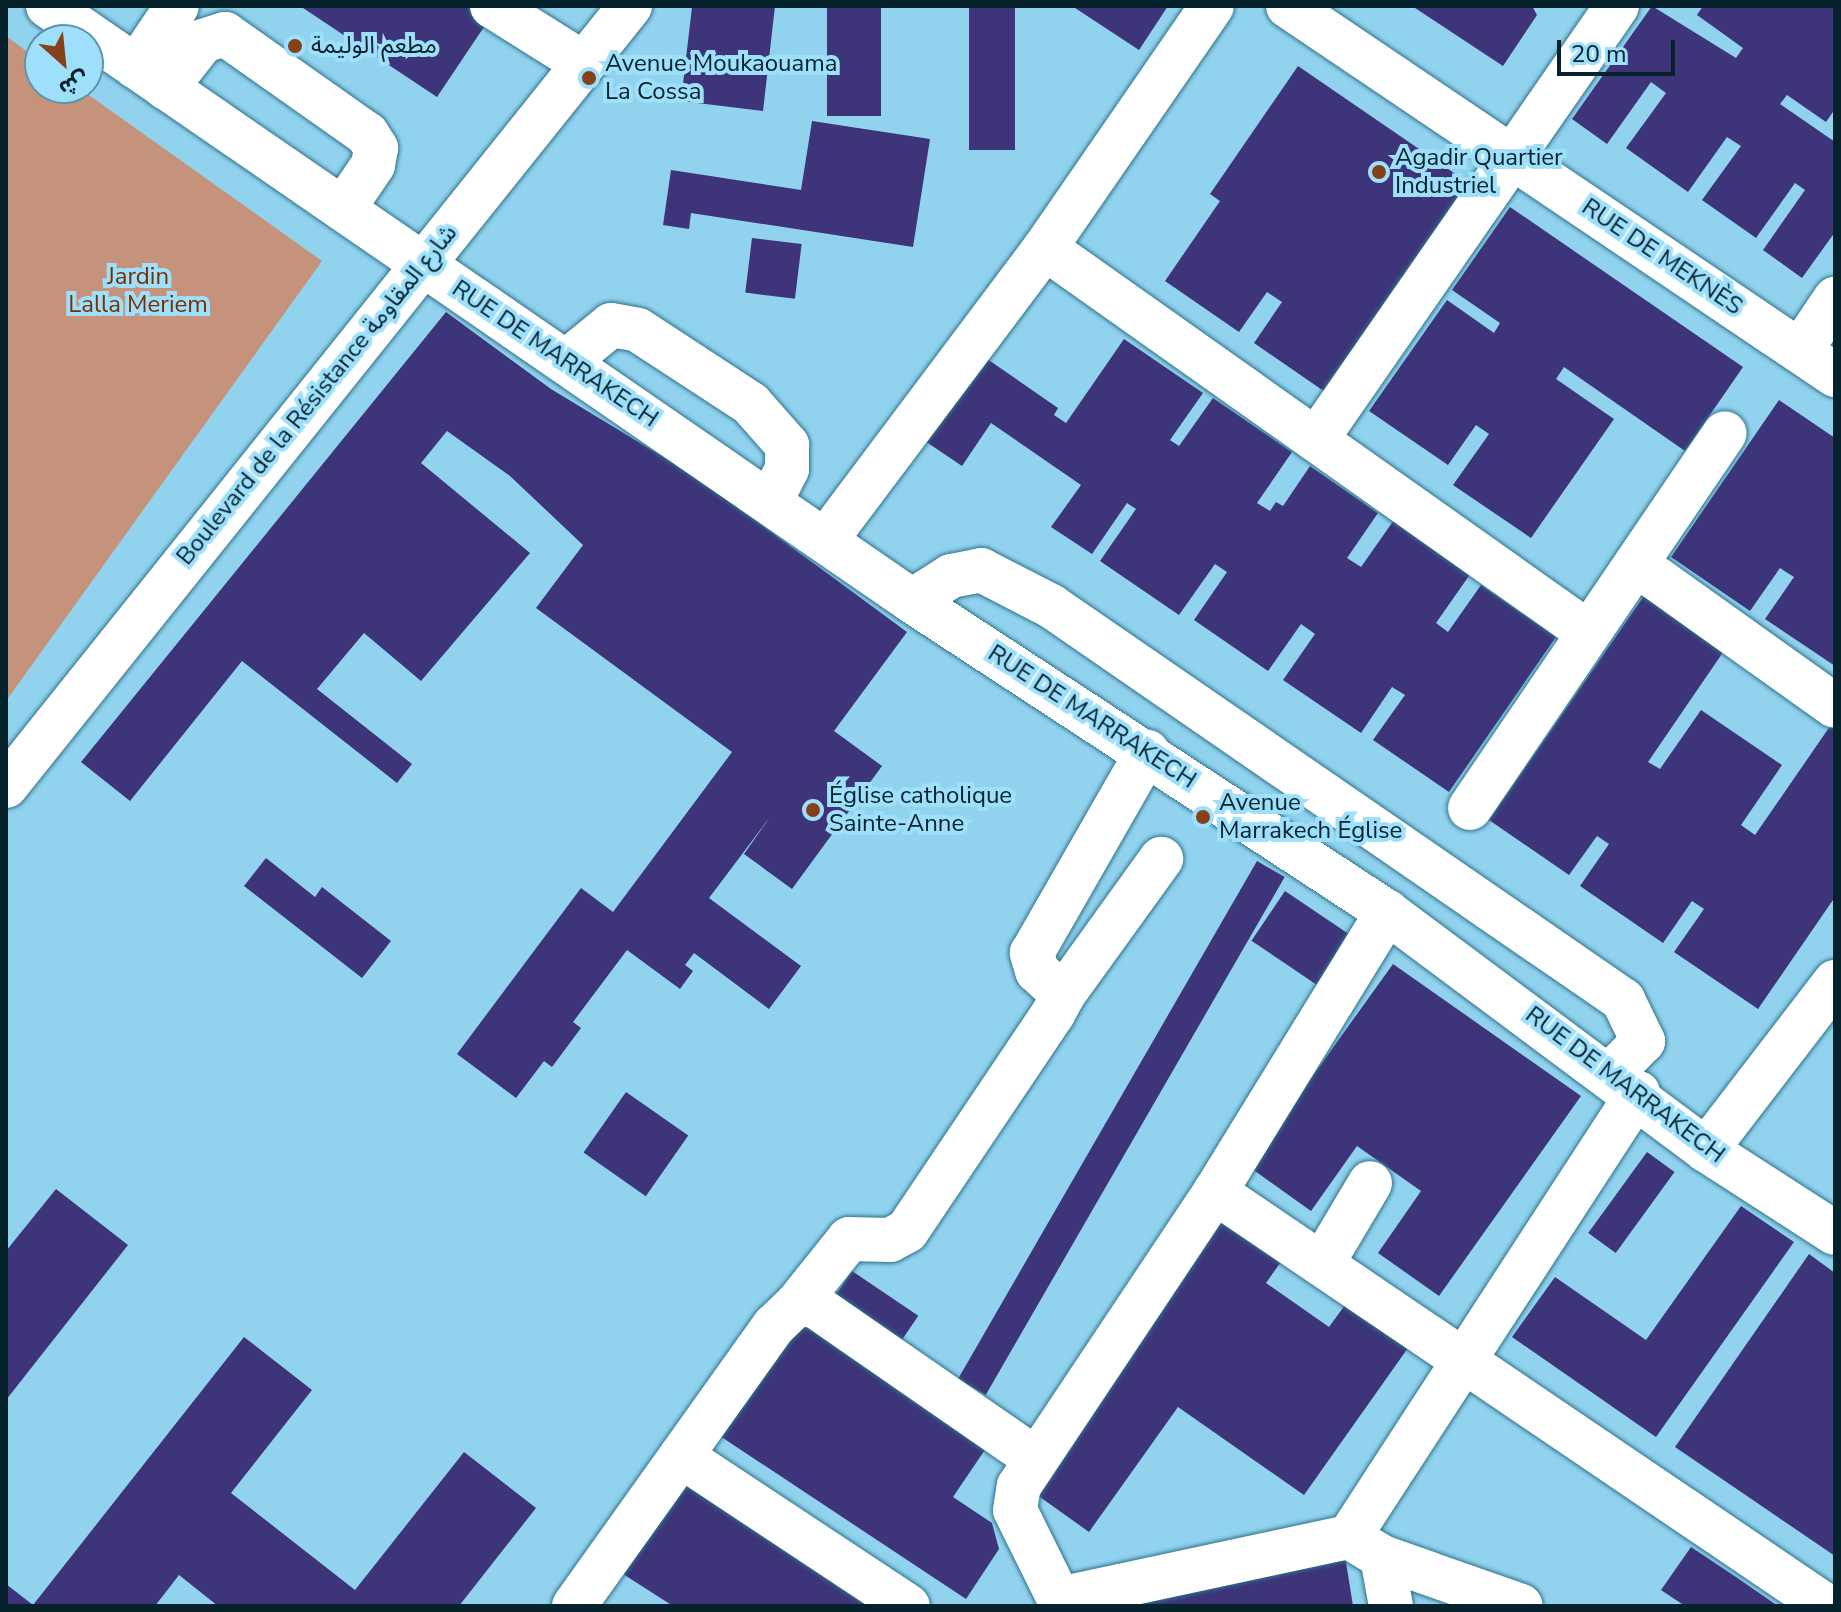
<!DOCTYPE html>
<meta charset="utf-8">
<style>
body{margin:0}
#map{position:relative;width:1841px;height:1612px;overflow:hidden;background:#91d3ef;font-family:"Nunito Sans","Noto Sans Arabic",sans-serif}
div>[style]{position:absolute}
.green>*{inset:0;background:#c5937b}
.building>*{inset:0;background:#3d3479;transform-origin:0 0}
.roads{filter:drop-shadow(0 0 2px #2f728a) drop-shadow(0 0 2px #2f728a)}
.minor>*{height:44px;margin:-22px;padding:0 22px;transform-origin:22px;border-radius:22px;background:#fff}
.dots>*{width:22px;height:22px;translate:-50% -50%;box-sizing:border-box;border:4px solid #9ee0fc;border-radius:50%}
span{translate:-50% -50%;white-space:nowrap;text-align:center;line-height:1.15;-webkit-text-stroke:8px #9ee0fc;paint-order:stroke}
.poi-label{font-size:24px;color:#06222c}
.left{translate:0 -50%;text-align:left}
.street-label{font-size:24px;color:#06222c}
.park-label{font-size:24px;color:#772f00}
.frame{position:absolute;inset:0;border:8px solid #06222c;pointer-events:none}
.north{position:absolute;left:24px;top:24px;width:80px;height:80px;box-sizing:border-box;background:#9ee0fc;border:2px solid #6194a9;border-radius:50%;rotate:153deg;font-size:22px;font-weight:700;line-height:32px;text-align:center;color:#06222c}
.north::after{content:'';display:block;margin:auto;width:28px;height:36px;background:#86401a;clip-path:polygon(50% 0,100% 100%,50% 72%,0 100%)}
.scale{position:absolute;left:1557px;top:40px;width:118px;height:36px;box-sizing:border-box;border:4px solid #06222c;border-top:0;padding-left:10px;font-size:24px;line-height:28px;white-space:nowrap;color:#06222c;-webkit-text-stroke:6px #9ee0fc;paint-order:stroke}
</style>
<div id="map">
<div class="green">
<i style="clip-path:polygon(6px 36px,40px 61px,40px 88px,79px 88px,322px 261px,6px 701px)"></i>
</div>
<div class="building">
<i style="clip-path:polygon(300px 6px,472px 6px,490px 18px,437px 97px)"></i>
<i style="clip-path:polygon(723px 6px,775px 6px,763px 111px,681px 101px,692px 7px)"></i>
<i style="left:827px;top:6px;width:54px;height:110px"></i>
<i style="left:969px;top:6px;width:46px;height:144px"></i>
<i style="clip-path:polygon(1072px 6px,1168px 6px,1139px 50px)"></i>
<i style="clip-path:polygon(1412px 6px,1532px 6px,1537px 15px,1503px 66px)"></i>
<i style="clip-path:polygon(1652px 6px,1736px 58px,1743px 48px,1697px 15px,1703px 6px,1835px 6px,1835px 109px,1826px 122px,1787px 95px,1780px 104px,1835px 142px,1835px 232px,1802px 278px,1763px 250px,1805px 190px,1795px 183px,1756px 238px,1702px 200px,1741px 146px,1727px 137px,1688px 192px,1626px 148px,1666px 93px,1651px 82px,1607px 144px,1572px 119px)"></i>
<i style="clip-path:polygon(1298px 66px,1473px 186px,1328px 394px,1254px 343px,1282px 302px,1267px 292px,1239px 332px,1165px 281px,1220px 201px,1210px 194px)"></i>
<i style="clip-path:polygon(812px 121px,930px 139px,913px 247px,691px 213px,689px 229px,663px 225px,671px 170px,801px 190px)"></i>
<i style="clip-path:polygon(1510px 207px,1743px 367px,1685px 451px,1564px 367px,1556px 379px,1614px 419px,1531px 538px,1453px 485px,1489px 434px,1476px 425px,1448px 465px,1369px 411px,1447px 300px,1494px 333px,1500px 323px,1452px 290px)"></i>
<i style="left:752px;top:238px;width:50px;height:55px;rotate:7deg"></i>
<i style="clip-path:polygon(446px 312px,551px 389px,698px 478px,907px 632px,834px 731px,882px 766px,792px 889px,744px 854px,770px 817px,709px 898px,801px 966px,769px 1009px,694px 953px,685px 965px,693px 971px,680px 989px,627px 950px,573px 1022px,581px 1028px,552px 1067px,544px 1061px,516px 1098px,457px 1054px,581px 888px,613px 912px,732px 752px,536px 608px,583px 545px,510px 476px,447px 431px,421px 463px,530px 553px,421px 681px,364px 633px,317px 689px,412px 764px,397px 783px,242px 661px,130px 801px,81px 762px)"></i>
<i style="clip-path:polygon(1124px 339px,1203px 393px,1170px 440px,1179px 446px,1213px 398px,1292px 452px,1257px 503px,1270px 511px,1276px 502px,1283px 506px,1310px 466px,1378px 513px,1347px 558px,1361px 567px,1394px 520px,1471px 573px,1436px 623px,1448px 632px,1481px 585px,1556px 637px,1449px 792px,1373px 740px,1405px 695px,1392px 687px,1361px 733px,1283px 680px,1315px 634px,1301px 624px,1268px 671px,1194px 620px,1227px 572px,1215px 564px,1179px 615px,1100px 561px,1136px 509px,1127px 503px,1092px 554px,1051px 527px,1081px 485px,991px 423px,962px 466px,922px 439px,980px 354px,1058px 408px,1054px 415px,1066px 423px)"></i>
<i style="clip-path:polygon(1779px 400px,1835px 438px,1835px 666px,1765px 619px,1794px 577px,1786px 572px,1780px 568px,1750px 611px,1671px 557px)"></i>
<i style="clip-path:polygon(1650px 587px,1730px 642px,1648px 762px,1660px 769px,1701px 710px,1782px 765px,1741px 825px,1755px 835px,1835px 719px,1835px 897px,1758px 1009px,1674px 952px,1704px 909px,1692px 901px,1663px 943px,1580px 886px,1609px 844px,1597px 836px,1569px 875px,1489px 820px)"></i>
<i style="clip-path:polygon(266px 858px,315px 897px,322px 887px,391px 941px,362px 978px,244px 886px)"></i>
<i style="left:1257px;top:861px;width:32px;height:598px;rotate:30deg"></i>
<i style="left:1285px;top:891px;width:92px;height:60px;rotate:34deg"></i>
<i style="clip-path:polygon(1393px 964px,1581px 1096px,1439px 1296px,1378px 1253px,1421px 1191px,1357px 1146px,1311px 1211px,1248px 1166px)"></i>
<i style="left:626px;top:1092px;width:76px;height:74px;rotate:35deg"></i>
<i style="left:1647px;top:1152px;width:34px;height:100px;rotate:36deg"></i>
<i style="clip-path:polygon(56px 1189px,128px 1245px,6px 1400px,6px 1251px)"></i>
<i style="clip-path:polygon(1226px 1205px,1290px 1249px,1266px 1283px,1329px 1327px,1353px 1294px,1415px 1338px,1304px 1495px,1178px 1407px,1089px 1532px,1026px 1487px)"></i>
<i style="clip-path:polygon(1741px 1206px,1794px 1242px,1656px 1437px,1512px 1337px,1555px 1277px,1646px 1340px)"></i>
<i style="clip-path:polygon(1809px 1254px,1835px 1273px,1835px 1556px,1675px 1447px)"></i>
<i style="left:852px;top:1271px;width:80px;height:30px;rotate:34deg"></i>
<i style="clip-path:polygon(805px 1309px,995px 1435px,953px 1497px,992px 1523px,999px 1549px,966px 1599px,720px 1436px)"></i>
<i style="clip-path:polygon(244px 1337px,312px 1390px,231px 1493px,355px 1590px,464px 1452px,536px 1508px,459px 1606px,218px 1606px,179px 1575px,155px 1606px,6px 1606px,6px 1584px,33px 1605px)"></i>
<i style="clip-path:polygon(689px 1473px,897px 1606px,673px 1606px,623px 1574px)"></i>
<i style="clip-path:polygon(1691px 1547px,1736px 1577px,1778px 1606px,1685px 1606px,1661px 1590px)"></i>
<i style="clip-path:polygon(1345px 1556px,1353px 1606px,1087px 1606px)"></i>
</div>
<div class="roads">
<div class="minor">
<i style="left:48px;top:6px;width:1049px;rotate:34.55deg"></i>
<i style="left:912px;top:601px;width:568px;rotate:33.21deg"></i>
<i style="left:1387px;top:912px;width:398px;rotate:36.7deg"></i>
<i style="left:1706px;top:1150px;width:153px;rotate:32.8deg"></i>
<i style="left:492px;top:6px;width:107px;rotate:32.1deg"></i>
<i style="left:1288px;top:6px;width:660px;rotate:34deg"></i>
<i style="left:136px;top:67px;width:73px;rotate:-56.1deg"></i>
<i style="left:166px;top:88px;width:60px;rotate:-51.8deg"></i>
<i style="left:203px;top:41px;width:23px;rotate:-18deg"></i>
<i style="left:225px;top:34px;width:174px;rotate:35.2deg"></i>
<i style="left:367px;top:134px;width:17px;rotate:57deg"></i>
<i style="left:376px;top:148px;width:17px;rotate:100deg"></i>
<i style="left:373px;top:165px;width:53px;rotate:124.3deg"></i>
<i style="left:1045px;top:248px;width:666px;rotate:35.29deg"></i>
<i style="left:1800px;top:351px;width:63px;rotate:-56.1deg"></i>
<i style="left:566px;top:362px;width:58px;rotate:-39.4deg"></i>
<i style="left:611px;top:325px;width:27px;rotate:10deg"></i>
<i style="left:638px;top:330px;width:135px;rotate:33.2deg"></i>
<i style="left:751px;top:404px;width:55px;rotate:48.7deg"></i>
<i style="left:787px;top:445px;width:24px;rotate:90deg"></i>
<i style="left:787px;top:469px;width:34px;rotate:117deg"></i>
<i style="left:1316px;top:440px;width:528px;rotate:-55.26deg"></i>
<i style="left:828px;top:537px;width:361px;rotate:-53.1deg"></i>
<i style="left:1045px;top:248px;width:294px;rotate:-55.4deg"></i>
<i style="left:1636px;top:564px;width:244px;rotate:35.5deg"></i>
<i style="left:912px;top:601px;width:46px;rotate:-32.7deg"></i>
<i style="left:951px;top:576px;width:31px;rotate:-11deg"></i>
<i style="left:981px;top:570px;width:79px;rotate:27.2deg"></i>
<i style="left:1051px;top:606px;width:695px;rotate:34.56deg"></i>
<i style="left:1623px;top:1000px;width:46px;rotate:64deg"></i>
<i style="left:1643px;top:1041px;width:45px;rotate:134.1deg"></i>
<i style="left:6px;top:786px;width:999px;rotate:-51.34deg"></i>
<i style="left:1470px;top:808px;width:453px;rotate:-55.8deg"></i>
<i style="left:1063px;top:995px;width:168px;rotate:-54.2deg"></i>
<i style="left:1706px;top:1150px;width:212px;rotate:-52.5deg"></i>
<i style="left:1215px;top:1192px;width:738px;rotate:34.12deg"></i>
<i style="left:1322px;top:1264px;width:94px;rotate:-59.3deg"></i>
<i style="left:797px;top:1304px;width:83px;rotate:-51.3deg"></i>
<i style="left:849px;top:1239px;width:41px;rotate:1.4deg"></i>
<i style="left:890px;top:1240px;width:19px;rotate:-28deg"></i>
<i style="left:907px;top:1231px;width:262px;rotate:-56.1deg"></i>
<i style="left:1053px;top:1014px;width:21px;rotate:-62deg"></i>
<i style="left:1063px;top:995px;width:35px;rotate:-137deg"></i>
<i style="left:1037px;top:971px;width:19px;rotate:-106deg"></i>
<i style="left:1032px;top:953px;width:232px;rotate:-60.2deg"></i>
<i style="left:681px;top:1456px;width:272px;rotate:33.5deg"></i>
<i style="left:1349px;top:1537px;width:530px;rotate:-56.94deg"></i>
<i style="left:1382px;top:1557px;width:147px;rotate:19.4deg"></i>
<i style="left:1059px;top:1599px;width:99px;rotate:-116.3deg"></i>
<i style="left:1015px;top:1510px;width:24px;rotate:-81deg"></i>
<i style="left:1019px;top:1486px;width:353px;rotate:-56.3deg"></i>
<i style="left:1215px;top:1192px;width:329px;rotate:-58.4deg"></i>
<i style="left:1059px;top:1599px;width:297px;rotate:-12.1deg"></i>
<i style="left:1349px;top:1537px;width:39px;rotate:31deg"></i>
<i style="left:1382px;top:1557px;width:50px;rotate:79.6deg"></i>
<i style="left:574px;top:1606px;width:344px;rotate:-54.5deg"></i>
<i style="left:774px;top:1326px;width:32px;rotate:-44deg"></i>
<i style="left:797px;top:1304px;width:18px;rotate:6deg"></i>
<i style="left:815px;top:1306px;width:269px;rotate:34.7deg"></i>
</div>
</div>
<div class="dots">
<i style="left:295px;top:46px;background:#86401a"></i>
<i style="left:589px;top:78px;background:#86401a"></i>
<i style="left:1379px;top:172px;background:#86401a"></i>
<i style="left:813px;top:810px;background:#86401a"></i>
<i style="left:1203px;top:817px;background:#86401a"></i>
</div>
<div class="poi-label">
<span class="left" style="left:311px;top:46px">مطعم الوليمة</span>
<span class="left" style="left:605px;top:78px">Avenue Moukaouama<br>La Cossa</span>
<span class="left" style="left:1395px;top:172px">Agadir Quartier<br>Industriel</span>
<span class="left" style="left:829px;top:810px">Église catholique<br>Sainte-Anne</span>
<span class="left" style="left:1219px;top:817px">Avenue<br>Marrakech Église</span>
</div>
<div class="street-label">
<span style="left:1662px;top:257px;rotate:34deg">RUE DE MEKNÈS</span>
<span style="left:555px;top:354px;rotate:34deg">RUE DE MARRAKECH</span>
<span style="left:317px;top:395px;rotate:-51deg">Boulevard de la Résistance شارع المقاومة</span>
<span style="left:1092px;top:717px;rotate:33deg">RUE DE MARRAKECH</span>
<span style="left:1625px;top:1085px;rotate:37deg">RUE DE MARRAKECH</span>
</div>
<div class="park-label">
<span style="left:138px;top:291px">Jardin<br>Lalla Meriem</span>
</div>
<div class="frame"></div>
<div class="north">ش</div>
<div class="scale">20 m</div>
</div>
